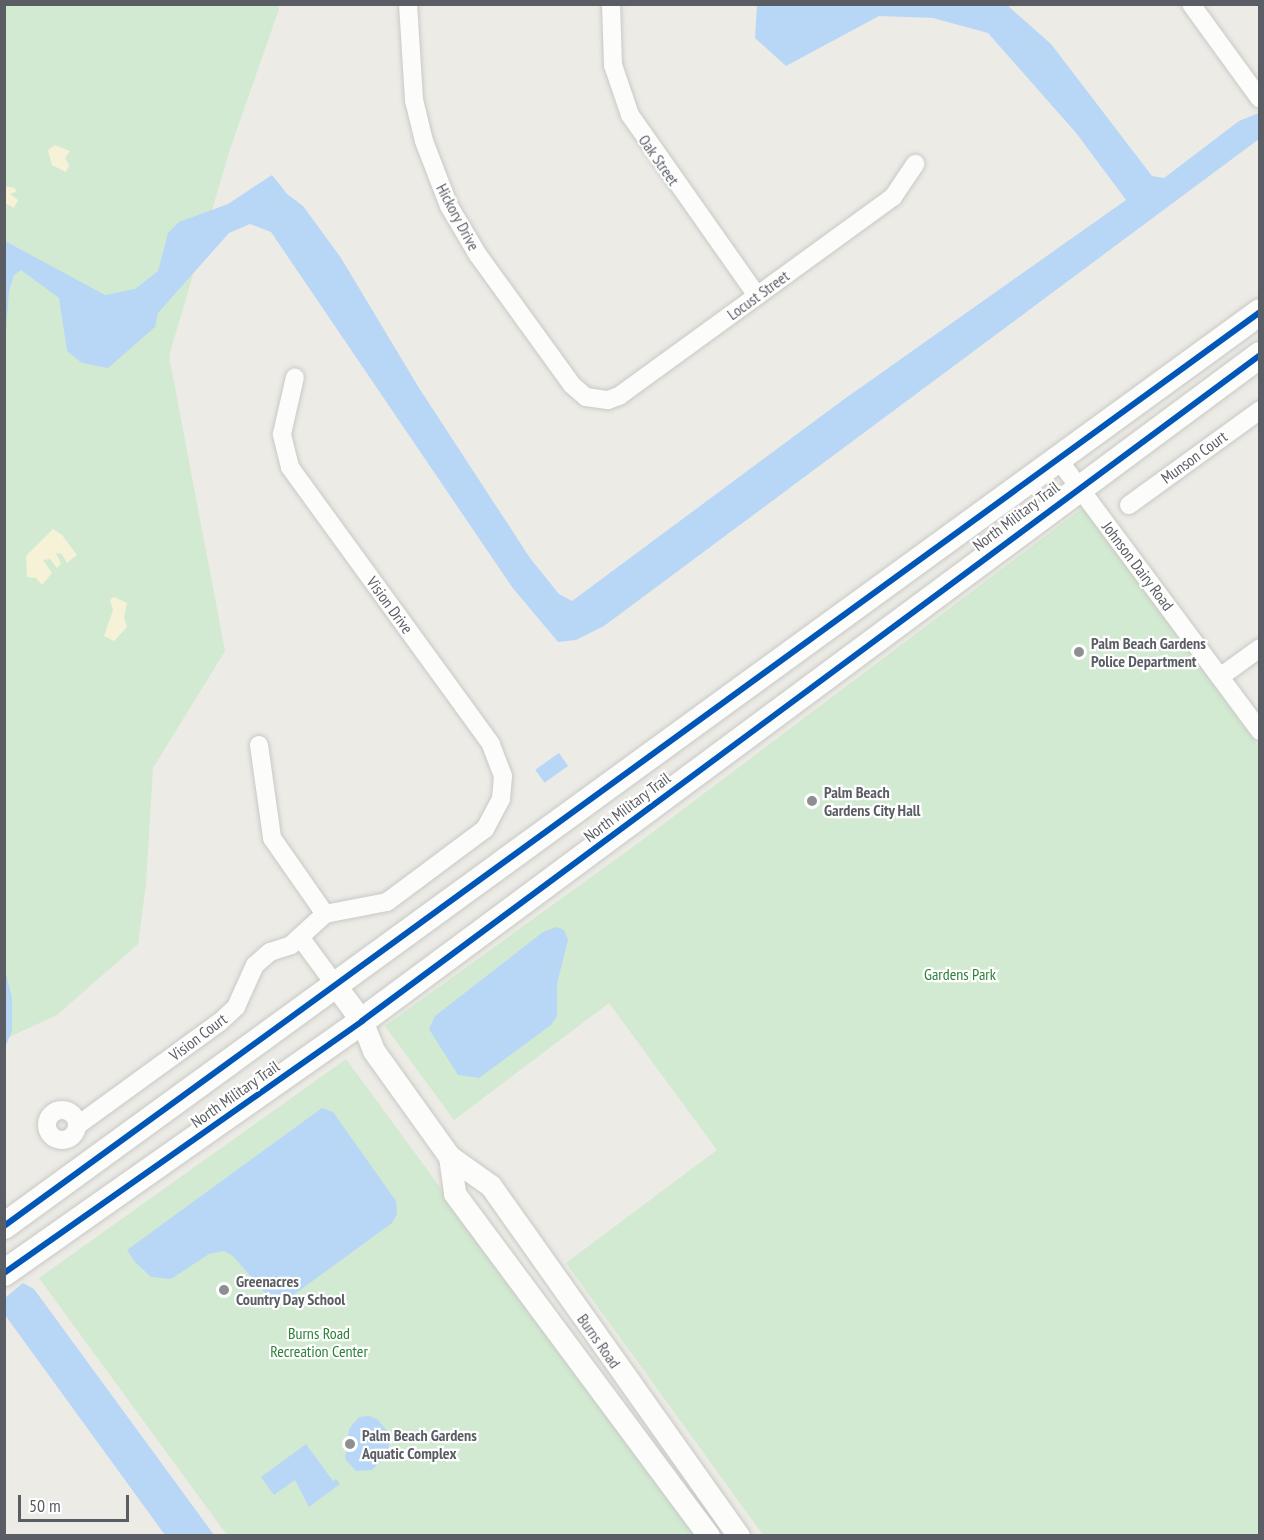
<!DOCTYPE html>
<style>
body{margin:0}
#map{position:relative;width:1264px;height:1540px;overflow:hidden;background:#ecebe5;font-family:"PT Sans Narrow",sans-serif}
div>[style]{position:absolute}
.green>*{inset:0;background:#d2ead1}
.sand>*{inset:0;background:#f6f2d8}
.water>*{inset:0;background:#b8d7f7;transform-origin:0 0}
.roads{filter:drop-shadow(0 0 2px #c8c9c7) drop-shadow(0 0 2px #c8c9c7)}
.minor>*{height:18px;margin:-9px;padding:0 9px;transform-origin:9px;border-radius:9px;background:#fcfcfb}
.minor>.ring{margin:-9px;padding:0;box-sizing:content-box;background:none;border:18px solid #fcfcfb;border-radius:50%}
.tertiary>*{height:22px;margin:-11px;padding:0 11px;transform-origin:11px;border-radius:11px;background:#fcfcfb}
.secondary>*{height:26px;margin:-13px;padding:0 13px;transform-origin:13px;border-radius:13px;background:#fcfcfb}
.cycleway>*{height:6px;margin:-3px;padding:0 3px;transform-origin:3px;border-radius:3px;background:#0057b8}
.dots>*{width:16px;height:16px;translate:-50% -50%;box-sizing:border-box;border:3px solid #fff;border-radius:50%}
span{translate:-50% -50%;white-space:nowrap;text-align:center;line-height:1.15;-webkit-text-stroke:4.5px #fff;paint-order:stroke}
.street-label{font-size:16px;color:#5a5e64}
.poi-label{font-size:16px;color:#5a5e64;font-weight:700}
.left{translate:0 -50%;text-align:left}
.park-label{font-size:16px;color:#2c8238}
.frame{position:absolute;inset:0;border:6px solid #5a5e64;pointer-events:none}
.scale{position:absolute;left:18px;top:1495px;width:111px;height:27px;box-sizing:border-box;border:3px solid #5a5e64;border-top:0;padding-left:8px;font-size:18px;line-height:21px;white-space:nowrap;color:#5a5e64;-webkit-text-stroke:4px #fff;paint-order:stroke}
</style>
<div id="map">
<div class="green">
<i style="clip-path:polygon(5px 5px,279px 5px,279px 9px,230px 149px,169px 356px,225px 651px,153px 768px,146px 884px,138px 944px,57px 1015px,5px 1039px)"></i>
<i style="clip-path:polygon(1084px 507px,1259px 747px,1259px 1535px,763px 1535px,566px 1263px,717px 1150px,609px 1003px,454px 1120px,385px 1026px,641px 841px)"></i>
<i style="clip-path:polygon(346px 1059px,695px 1535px,227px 1535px,39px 1278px)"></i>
</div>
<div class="sand">
<i style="clip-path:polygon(55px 145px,70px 151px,65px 158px,69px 165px,66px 172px,52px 165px,48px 150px)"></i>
<i style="clip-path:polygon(4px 186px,15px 188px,16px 192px,10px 194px,18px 200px,14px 208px,5px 203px)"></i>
<i style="clip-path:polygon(53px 529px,62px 535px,77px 555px,67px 563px,62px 554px,56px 553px,61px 564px,57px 568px,50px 559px,43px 560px,52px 573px,42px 585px,36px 578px,27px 577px,26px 556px)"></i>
<i style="clip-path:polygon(114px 597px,127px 603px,124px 618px,127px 627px,114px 641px,104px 636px,113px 610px,110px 600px)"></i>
</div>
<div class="water">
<i style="clip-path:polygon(757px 5px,1007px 5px,1051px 44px,1152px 176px,1164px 178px,1239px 121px,1259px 113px,1259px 139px,604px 626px,576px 640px,558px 642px,512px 587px,271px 232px,250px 224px,229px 233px,158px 313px,155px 327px,108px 368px,82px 363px,67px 351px,59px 298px,21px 270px,14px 275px,9px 291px,5px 346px,5px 241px,105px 295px,135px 289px,158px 271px,168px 233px,179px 222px,228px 204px,272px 175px,287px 194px,303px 206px,341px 258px,419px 388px,530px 558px,559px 594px,572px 601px,843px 400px,1126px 200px,1077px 134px,988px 33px,933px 18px,879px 16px,786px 66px,755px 38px)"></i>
<i style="left:559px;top:753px;width:16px;height:29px;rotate:55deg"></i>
<i style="clip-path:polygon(557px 927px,564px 930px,568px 940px,557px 984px,557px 1016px,551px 1025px,479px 1078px,458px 1075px,429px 1029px,435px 1016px,543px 932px)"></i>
<i style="clip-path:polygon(5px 969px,12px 998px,12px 1030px,5px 1048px)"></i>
<i style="clip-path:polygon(322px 1108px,333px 1112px,396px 1201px,397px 1214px,392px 1223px,277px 1307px,233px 1256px,224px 1251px,209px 1254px,171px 1279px,151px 1277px,135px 1262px,127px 1250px)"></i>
<i style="clip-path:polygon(23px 1283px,34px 1289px,214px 1535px,165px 1535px,5px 1315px,5px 1298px)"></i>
<i style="clip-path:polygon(369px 1416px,377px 1419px,390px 1434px,388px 1454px,372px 1470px,356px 1471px,345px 1459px,349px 1429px,359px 1417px)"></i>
<i style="clip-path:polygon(306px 1444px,333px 1481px,336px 1479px,340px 1484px,309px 1507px,295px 1480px,274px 1495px,261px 1477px)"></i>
</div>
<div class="roads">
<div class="minor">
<i style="left:408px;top:4px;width:96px;rotate:86.4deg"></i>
<i style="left:414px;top:100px;width:42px;rotate:76.3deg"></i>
<i style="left:424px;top:141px;width:70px;rotate:69deg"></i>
<i style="left:449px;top:206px;width:57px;rotate:59.4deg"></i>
<i style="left:478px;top:255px;width:160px;rotate:54.1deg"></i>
<i style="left:572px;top:385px;width:18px;rotate:41deg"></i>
<i style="left:586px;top:397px;width:22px;rotate:8deg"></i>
<i style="left:608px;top:400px;width:12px;rotate:-20deg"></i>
<i style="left:619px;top:396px;width:339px;rotate:-36deg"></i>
<i style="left:893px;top:197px;width:40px;rotate:-56deg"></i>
<i style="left:611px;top:4px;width:61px;rotate:88.1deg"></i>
<i style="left:613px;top:65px;width:53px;rotate:71.2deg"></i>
<i style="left:630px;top:115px;width:221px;rotate:54.9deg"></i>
<i style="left:1191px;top:4px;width:117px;rotate:54deg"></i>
<i style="left:1058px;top:459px;width:339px;rotate:53.4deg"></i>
<i style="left:1129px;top:505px;width:162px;rotate:-35.9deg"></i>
<i style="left:1220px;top:677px;width:49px;rotate:-35.9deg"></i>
<i style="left:259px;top:745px;width:94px;rotate:82deg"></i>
<i style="left:272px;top:838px;width:93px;rotate:55.1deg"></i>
<i style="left:300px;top:937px;width:61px;rotate:53.7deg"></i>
<i class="ring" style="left:47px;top:1110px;width:12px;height:12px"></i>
<i style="left:78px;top:1125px;width:175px;rotate:-36deg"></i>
<i style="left:220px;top:1022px;width:22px;rotate:-43deg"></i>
<i style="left:236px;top:1007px;width:46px;rotate:-65.7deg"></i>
<i style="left:255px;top:965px;width:20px;rotate:-41deg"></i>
<i style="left:270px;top:952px;width:22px;rotate:-18deg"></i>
<i style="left:291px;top:945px;width:46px;rotate:-42.4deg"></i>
<i style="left:325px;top:914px;width:63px;rotate:-11deg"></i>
<i style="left:387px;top:902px;width:122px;rotate:-36.7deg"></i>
<i style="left:485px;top:829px;width:34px;rotate:-62deg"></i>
<i style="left:501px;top:799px;width:23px;rotate:-85deg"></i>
<i style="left:503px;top:776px;width:34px;rotate:-111deg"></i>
<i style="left:491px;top:744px;width:342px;rotate:-126deg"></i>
<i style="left:290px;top:467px;width:34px;rotate:-104deg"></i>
<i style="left:282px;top:434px;width:58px;rotate:-77.2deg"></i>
</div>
<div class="tertiary">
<i style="left:336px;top:986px;width:44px;rotate:53.4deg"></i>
<i style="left:362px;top:1021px;width:32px;rotate:68deg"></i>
<i style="left:374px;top:1051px;width:130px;rotate:54.4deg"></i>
<i style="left:450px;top:1157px;width:50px;rotate:35.3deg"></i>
<i style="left:491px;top:1186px;width:429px;rotate:54.7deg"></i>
<i style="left:450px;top:1157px;width:37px;rotate:82deg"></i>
<i style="left:455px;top:1194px;width:426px;rotate:53.4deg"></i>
</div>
<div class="secondary">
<i style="left:4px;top:1226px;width:1553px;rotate:-36.04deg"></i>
<i style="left:4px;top:1273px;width:438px;rotate:-35.1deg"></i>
<i style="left:362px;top:1021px;width:1118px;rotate:-36.56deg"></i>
</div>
</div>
<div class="cycleway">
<i style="left:4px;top:1226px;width:1553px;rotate:-36.04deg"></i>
<i style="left:4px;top:1273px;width:438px;rotate:-35.1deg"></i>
<i style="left:362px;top:1021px;width:1118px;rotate:-36.56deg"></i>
</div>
<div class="dots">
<i style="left:1079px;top:652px;background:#8d8f91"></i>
<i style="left:812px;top:801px;background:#8d8f91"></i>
<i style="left:224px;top:1290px;background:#8d8f91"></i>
<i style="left:350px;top:1444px;background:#8d8f91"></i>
</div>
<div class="street-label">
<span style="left:659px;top:160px;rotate:55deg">Oak Street</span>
<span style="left:458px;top:217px;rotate:62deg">Hickory Drive</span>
<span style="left:758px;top:295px;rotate:-36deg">Locust Street</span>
<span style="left:1194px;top:457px;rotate:-36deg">Munson Court</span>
<span style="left:1016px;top:516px;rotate:-37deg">North Military Trail</span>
<span style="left:1138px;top:566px;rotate:53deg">Johnson Dairy Road</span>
<span style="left:390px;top:605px;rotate:54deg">Vision Drive</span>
<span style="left:627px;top:807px;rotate:-37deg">North Military Trail</span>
<span style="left:198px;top:1037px;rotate:-37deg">Vision Court</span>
<span style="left:235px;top:1094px;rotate:-35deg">North Military Trail</span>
<span style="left:599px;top:1341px;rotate:55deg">Burns Road</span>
</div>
<div class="poi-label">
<span class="left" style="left:1091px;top:652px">Palm Beach Gardens<br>Police Department</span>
<span class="left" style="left:824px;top:801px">Palm Beach<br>Gardens City Hall</span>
<span class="left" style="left:236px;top:1290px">Greenacres<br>Country Day School</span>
<span class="left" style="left:362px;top:1444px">Palm Beach Gardens<br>Aquatic Complex</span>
</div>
<div class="park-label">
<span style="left:960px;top:974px">Gardens Park</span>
<span style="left:319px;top:1342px">Burns Road<br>Recreation Center</span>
</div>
<div class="frame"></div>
<div class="scale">50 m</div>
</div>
